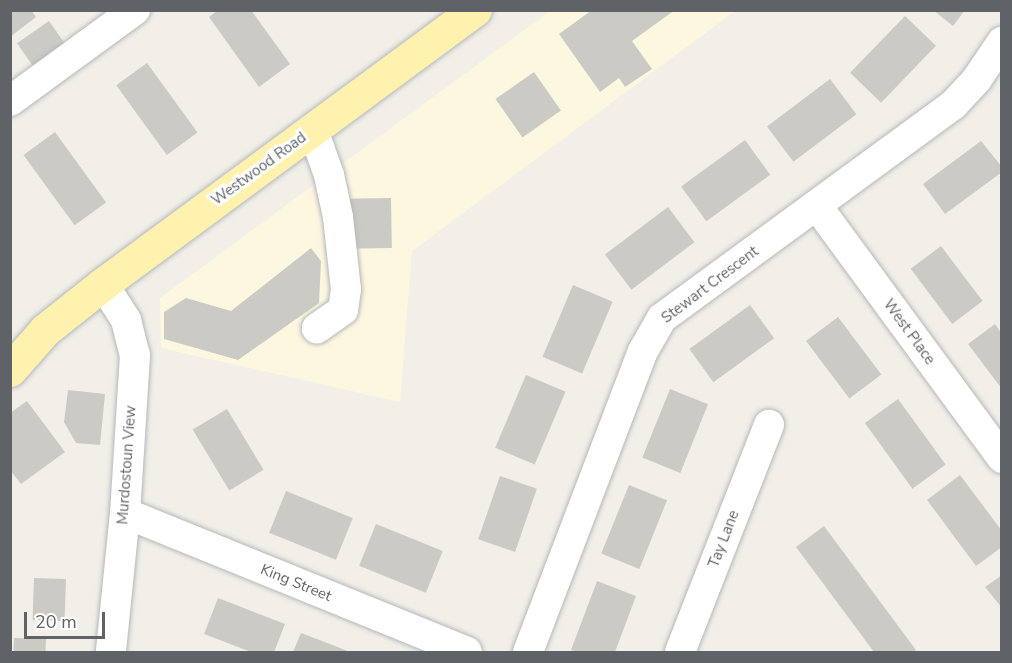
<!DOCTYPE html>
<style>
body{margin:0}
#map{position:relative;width:1012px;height:663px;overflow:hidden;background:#f1efe8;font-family:"Nunito Sans",sans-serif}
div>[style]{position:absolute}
.commercial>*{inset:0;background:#fef7e0}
.building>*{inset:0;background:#cccac5;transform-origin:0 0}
.roads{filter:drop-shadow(0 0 2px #b5b8bc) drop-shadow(0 0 2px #b5b8bc)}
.minor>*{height:30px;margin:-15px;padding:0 15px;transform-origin:15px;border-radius:15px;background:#fff}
.major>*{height:33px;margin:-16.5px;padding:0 16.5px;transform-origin:16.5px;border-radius:16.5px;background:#fff2af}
span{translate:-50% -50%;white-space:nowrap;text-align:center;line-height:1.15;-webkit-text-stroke:6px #fff;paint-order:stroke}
.street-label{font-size:15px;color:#5f6368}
.frame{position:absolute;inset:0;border:12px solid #5f6368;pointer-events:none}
.scale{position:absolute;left:24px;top:612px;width:81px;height:27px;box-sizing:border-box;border:3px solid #5f6368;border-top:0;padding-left:8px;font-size:18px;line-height:21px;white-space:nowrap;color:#5f6368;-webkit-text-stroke:4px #fff;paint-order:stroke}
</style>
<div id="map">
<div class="commercial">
<i style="clip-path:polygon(550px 11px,735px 11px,412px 251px,400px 402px,161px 348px,160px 298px)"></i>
</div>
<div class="building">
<i style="clip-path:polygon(10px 10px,31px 10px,36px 17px,10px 37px)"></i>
<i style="clip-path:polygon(218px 10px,251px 10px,290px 64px,259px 87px,209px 17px)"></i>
<i style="clip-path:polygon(592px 10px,675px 10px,632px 41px,652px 69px,625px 87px,619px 78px,600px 92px,559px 34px)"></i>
<i style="clip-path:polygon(933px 10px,965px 10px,953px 26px)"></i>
<i style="left:905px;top:16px;width:43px;height:79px;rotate:44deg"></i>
<i style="left:49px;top:21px;width:28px;height:39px;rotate:55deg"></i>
<i style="left:147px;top:63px;width:86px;height:38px;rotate:54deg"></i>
<i style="left:534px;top:72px;width:47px;height:47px;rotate:55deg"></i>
<i style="left:830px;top:79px;width:44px;height:79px;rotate:53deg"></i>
<i style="left:55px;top:132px;width:87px;height:39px;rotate:54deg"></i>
<i style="left:745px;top:140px;width:43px;height:79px;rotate:54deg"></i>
<i style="clip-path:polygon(981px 141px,1002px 167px,1002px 172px,945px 214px,923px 184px)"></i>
<i style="left:391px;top:198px;width:50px;height:47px;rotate:89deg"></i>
<i style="left:668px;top:207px;width:44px;height:79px;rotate:53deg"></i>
<i style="left:941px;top:246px;width:69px;height:38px;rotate:53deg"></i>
<i style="clip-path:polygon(311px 248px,321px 261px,319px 303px,238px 360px,164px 339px,164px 312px,186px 298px,231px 311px)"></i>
<i style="left:573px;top:285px;width:43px;height:78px;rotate:23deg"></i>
<i style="left:750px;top:305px;width:41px;height:75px;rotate:54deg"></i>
<i style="left:838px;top:317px;width:72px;height:40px;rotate:53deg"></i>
<i style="clip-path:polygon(995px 324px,1002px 334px,1002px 389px,968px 344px)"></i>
<i style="left:526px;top:375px;width:43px;height:79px;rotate:23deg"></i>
<i style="left:670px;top:389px;width:41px;height:74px;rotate:22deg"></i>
<i style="clip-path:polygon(68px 390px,105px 394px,100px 445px,76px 443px,64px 422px)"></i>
<i style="left:898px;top:399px;width:81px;height:41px;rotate:54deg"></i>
<i style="clip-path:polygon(27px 401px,65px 452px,21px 484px,10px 470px,10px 413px)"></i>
<i style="left:227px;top:409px;width:71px;height:40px;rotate:59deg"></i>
<i style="clip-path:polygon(960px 475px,1002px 531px,1002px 547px,976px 566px,927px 500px)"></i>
<i style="left:500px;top:476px;width:39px;height:67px;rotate:19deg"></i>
<i style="left:629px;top:485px;width:41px;height:74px;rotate:22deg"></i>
<i style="left:286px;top:491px;width:72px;height:45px;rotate:22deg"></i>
<i style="left:376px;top:524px;width:72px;height:45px;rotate:22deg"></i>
<i style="clip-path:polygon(824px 526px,916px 650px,913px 652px,874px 652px,796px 547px)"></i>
<i style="clip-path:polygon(1002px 575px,1002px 608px,985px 587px)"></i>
<i style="left:34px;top:578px;width:32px;height:42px;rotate:2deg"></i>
<i style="clip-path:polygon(597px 581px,636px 596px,615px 652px,577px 652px,571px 650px)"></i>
<i style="clip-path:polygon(218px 598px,285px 624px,274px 652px,251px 652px,204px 634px)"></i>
<i style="clip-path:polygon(301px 633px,335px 646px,350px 652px,293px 652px)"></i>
<i style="left:14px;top:638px;width:32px;height:14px;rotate:2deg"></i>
</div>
<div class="roads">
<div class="minor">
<i style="left:10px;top:101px;width:155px;rotate:-36.1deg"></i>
<i style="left:313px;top:130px;width:48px;rotate:70.4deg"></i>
<i style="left:329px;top:175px;width:43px;rotate:77.9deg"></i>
<i style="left:338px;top:217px;width:72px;rotate:83.7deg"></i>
<i style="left:346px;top:289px;width:21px;rotate:98deg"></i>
<i style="left:343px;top:310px;width:32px;rotate:145deg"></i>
<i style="left:817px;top:206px;width:313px;rotate:53.7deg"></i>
<i style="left:103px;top:284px;width:43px;rotate:57.4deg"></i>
<i style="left:126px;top:320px;width:36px;rotate:76deg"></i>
<i style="left:135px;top:355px;width:158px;rotate:93.6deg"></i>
<i style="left:125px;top:513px;width:140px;rotate:95.8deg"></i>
<i style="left:125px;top:513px;width:369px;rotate:22.1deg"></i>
<i style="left:528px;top:652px;width:322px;rotate:-69.1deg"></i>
<i style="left:643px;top:351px;width:38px;rotate:-60deg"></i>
<i style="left:662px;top:318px;width:361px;rotate:-36.2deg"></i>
<i style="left:953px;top:105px;width:35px;rotate:-47deg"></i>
<i style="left:977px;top:79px;width:45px;rotate:-56deg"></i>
<i style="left:680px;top:652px;width:244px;rotate:-68.6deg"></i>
</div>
<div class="major">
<i style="left:10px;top:370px;width:53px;rotate:-48.8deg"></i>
<i style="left:45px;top:330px;width:74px;rotate:-38.4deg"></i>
<i style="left:103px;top:284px;width:462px;rotate:-36.4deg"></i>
</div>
</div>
<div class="street-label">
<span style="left:259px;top:169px;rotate:-36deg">Westwood Road</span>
<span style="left:710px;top:285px;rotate:-37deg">Stewart Crescent</span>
<span style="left:909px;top:332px;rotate:54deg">West Place</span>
<span style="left:127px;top:465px;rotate:-86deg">Murdostoun View</span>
<span style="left:724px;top:539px;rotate:-69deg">Tay Lane</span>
<span style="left:296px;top:583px;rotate:22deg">King Street</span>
</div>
<div class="frame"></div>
<div class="scale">20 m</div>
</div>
